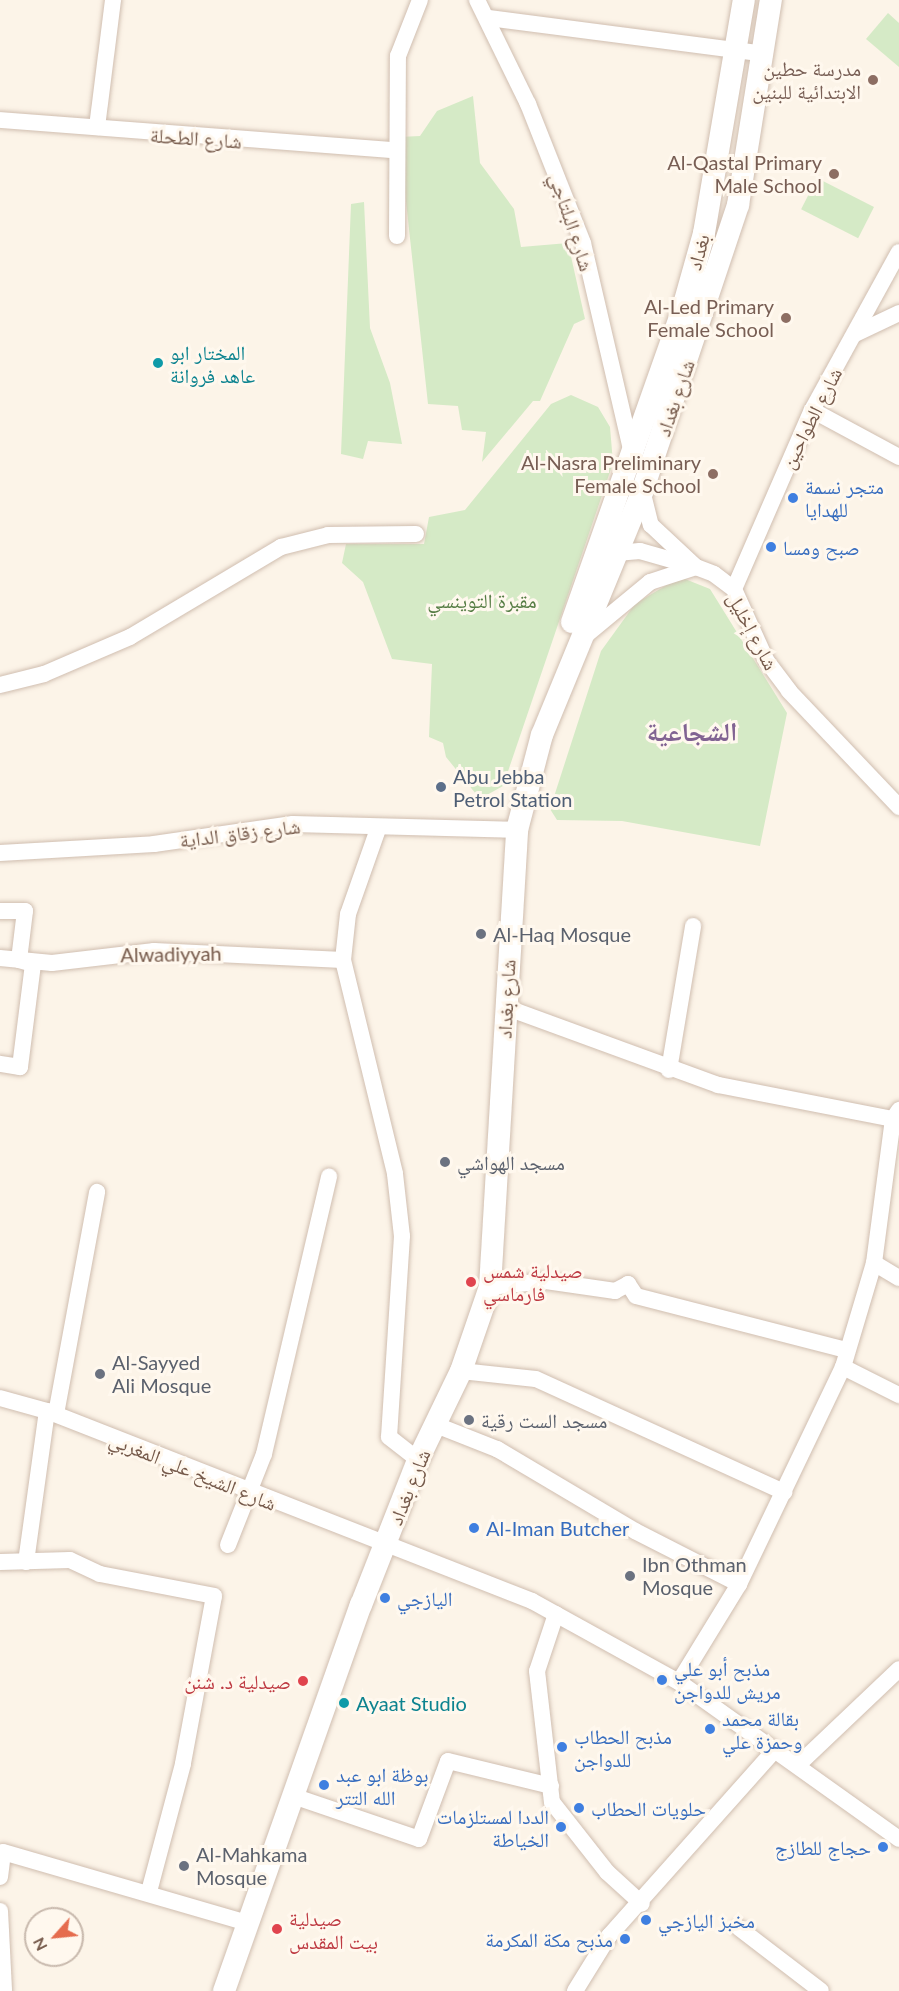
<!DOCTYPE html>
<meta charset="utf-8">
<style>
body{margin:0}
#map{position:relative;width:899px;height:1991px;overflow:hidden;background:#fcf4e8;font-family:Lato,"Noto Naskh Arabic",sans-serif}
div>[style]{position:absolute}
.green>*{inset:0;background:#d5eac6;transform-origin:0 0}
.roads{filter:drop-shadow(0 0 2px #d0beb0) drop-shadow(0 0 2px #d0beb0)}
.street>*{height:16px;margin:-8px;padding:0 8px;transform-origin:8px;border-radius:8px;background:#fff}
.secondary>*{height:22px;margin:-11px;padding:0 11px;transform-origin:11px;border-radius:11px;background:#fff}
.dots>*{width:16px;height:16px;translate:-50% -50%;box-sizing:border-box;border:3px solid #fff8ee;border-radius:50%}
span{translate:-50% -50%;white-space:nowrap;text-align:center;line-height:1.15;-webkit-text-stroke:6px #fff8ee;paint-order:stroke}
.education-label{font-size:20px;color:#785e54}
.right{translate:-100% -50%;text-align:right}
.street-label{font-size:20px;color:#765a4b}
.culture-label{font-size:20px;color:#0d838f}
.left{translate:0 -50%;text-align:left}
.shop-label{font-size:20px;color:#366cbe}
.park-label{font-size:20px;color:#557c43}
.service-label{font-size:20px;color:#4e5e75}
.worship-label{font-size:20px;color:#5b616d}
.health-label{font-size:20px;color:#be3a42}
.district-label{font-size:26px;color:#816392;font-weight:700}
.north{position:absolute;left:24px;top:1907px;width:60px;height:60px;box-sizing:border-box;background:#fff8ee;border:2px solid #c8b9ad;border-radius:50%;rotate:243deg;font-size:16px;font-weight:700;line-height:24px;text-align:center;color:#765a4b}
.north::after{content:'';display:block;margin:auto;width:21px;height:27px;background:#e56c4e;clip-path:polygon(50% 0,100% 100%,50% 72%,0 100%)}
</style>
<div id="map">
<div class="green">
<i style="clip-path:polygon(888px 13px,899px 23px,899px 67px,866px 39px)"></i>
<i style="clip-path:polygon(473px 96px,480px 163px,514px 209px,521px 247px,568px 243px,585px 319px,574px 324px,540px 401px,533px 401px,482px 462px,486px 432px,462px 430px,458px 406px,428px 404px,399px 137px,420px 136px,437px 111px)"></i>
<i style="left:817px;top:178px;width:64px;height:35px;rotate:27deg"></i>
<i style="clip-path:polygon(364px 202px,370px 328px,390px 383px,402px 444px,368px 441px,363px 459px,341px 454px,351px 204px)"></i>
<i style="clip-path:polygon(571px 395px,598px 407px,610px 427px,613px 463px,503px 786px,485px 796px,476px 794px,446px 757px,443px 743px,429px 737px,432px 664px,392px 659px,363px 582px,342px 563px,346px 544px,424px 544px,429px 517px,465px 510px,551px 404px)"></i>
<i style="clip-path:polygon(680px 577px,710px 589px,787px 713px,760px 846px,622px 821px,557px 820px,550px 809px,601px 651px,635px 604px)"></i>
</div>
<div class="roads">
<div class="street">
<i style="left:477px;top:0;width:116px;rotate:63.9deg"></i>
<i style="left:528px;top:104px;width:149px;rotate:68.4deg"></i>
<i style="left:583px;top:243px;width:216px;rotate:76.9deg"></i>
<i style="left:489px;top:18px;width:278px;rotate:7.4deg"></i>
<i style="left:0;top:120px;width:394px;rotate:4.4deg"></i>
<i style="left:97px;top:127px;width:128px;rotate:-82.8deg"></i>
<i style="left:397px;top:236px;width:180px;rotate:-89.7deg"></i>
<i style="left:398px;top:56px;width:60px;rotate:-68.6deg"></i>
<i style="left:855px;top:334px;width:49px;rotate:-25.5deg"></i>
<i style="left:812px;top:410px;width:99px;rotate:28.4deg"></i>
<i style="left:642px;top:490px;width:36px;rotate:76deg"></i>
<i style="left:651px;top:525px;width:62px;rotate:43deg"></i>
<i style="left:616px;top:553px;width:24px;rotate:-5deg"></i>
<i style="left:640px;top:551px;width:51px;rotate:15.9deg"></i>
<i style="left:734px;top:589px;width:195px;rotate:-66.5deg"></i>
<i style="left:812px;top:410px;width:180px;rotate:-61.2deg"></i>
<i style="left:586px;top:635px;width:83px;rotate:-39.6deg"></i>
<i style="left:650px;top:582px;width:48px;rotate:-18.1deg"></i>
<i style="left:696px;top:567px;width:19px;rotate:21deg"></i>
<i style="left:714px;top:574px;width:25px;rotate:37deg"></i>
<i style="left:734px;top:589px;width:78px;rotate:65.7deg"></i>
<i style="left:766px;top:660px;width:39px;rotate:53deg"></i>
<i style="left:789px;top:691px;width:160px;rotate:46.5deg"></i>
<i style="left:0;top:685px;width:45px;rotate:-14deg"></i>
<i style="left:44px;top:674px;width:94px;rotate:-23.3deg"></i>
<i style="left:130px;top:637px;width:176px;rotate:-30.8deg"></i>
<i style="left:281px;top:547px;width:49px;rotate:-14.3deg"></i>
<i style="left:328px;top:535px;width:88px;rotate:-0.7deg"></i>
<i style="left:378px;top:829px;width:90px;rotate:109.4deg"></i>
<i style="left:348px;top:914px;width:46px;rotate:96.2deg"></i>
<i style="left:343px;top:960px;width:220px;rotate:76.3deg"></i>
<i style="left:395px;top:1174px;width:62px;rotate:83.6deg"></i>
<i style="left:402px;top:1236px;width:201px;rotate:93.7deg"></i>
<i style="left:389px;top:1437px;width:37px;rotate:38deg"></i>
<i style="left:0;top:853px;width:154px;rotate:-3.3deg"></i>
<i style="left:154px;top:844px;width:140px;rotate:-8.2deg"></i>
<i style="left:293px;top:824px;width:224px;rotate:1.5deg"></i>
<i style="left:0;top:911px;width:25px"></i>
<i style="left:25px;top:911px;width:49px;rotate:97deg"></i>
<i style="left:19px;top:960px;width:15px;rotate:16deg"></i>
<i style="left:33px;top:964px;width:104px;rotate:97.2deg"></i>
<i style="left:20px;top:1067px;width:20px;rotate:-171deg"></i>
<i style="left:0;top:958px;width:52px;rotate:5.5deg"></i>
<i style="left:52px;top:963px;width:103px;rotate:-6.7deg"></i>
<i style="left:154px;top:951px;width:189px;rotate:2.7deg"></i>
<i style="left:505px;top:1007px;width:227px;rotate:20.1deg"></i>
<i style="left:718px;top:1085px;width:178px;rotate:11deg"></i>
<i style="left:669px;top:1070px;width:146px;rotate:-80.5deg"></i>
<i style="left:874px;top:1263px;width:29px;rotate:31deg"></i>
<i style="left:490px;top:1287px;width:56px;rotate:-6.1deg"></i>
<i style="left:546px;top:1281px;width:70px;rotate:8.2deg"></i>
<i style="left:615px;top:1291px;width:15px;rotate:-28deg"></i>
<i style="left:628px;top:1284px;width:14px;rotate:56deg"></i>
<i style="left:636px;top:1296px;width:218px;rotate:14.4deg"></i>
<i style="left:843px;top:1367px;width:63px;rotate:26.6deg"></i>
<i style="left:461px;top:1371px;width:75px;rotate:6.1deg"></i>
<i style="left:536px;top:1379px;width:273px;rotate:24.5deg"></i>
<i style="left:0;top:1398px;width:49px;rotate:15.5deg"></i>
<i style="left:47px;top:1411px;width:521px;rotate:21.39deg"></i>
<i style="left:532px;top:1601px;width:168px;rotate:28.9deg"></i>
<i style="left:679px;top:1682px;width:270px;rotate:35.5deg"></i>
<i style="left:56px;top:1414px;width:226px;rotate:-79.5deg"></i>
<i style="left:436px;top:1425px;width:66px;rotate:21.5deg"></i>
<i style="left:497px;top:1449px;width:161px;rotate:30.7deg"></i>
<i style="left:635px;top:1531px;width:117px;rotate:27deg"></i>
<i style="left:228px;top:1545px;width:98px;rotate:-68.4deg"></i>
<i style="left:264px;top:1454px;width:285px;rotate:-76.8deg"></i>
<i style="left:0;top:1562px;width:70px;rotate:-1.6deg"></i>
<i style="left:70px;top:1560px;width:33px;rotate:25deg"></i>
<i style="left:100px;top:1574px;width:116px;rotate:10.9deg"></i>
<i style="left:214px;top:1596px;width:171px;rotate:100.5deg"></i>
<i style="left:183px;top:1764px;width:132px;rotate:104.9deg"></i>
<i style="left:26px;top:1562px;width:152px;rotate:-82.1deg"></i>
<i style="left:556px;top:1614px;width:60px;rotate:108.4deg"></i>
<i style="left:537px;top:1671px;width:132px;rotate:83.5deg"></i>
<i style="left:552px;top:1802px;width:89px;rotate:51.8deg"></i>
<i style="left:607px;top:1872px;width:47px;rotate:42.4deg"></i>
<i style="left:679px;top:1682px;width:115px;rotate:-58.5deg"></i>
<i style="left:739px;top:1584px;width:241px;rotate:-64.4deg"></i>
<i style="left:843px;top:1367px;width:109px;rotate:-73.4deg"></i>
<i style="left:874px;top:1263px;width:145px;rotate:-82.5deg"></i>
<i style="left:893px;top:1119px;width:11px;rotate:-56deg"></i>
<i style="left:798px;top:1765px;width:139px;rotate:-43.5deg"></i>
<i style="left:293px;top:1796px;width:133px;rotate:18.8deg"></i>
<i style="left:419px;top:1839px;width:83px;rotate:-69.6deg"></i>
<i style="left:448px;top:1761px;width:106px;rotate:13.6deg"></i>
<i style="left:0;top:1877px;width:25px;rotate:-83deg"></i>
<i style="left:3px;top:1852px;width:255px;rotate:16.2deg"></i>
<i style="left:0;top:1911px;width:80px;rotate:87.1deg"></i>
<i style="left:739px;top:1928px;width:103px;rotate:37.5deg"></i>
<i style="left:575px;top:1991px;width:65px;rotate:-58.3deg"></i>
<i style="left:609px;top:1936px;width:249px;rotate:-48.3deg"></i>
</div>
<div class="secondary">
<i style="left:572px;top:622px;width:326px;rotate:-70.5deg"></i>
<i style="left:681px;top:315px;width:85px;rotate:-74.3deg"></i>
<i style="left:704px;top:233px;width:236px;rotate:-80.3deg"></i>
<i style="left:224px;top:1991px;width:410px;rotate:-70.5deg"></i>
<i style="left:361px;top:1605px;width:156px;rotate:-68.5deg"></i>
<i style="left:418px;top:1460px;width:99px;rotate:-64.2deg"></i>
<i style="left:461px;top:1371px;width:89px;rotate:-71deg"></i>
<i style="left:490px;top:1287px;width:458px;rotate:-86.6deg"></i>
<i style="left:517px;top:830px;width:98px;rotate:-75.3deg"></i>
<i style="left:542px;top:735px;width:263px;rotate:-67.6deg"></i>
<i style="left:642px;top:492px;width:303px;rotate:-71.5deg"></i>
<i style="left:738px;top:205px;width:208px;rotate:-80.9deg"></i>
</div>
</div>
<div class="dots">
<i style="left:873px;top:80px;background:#8d6e63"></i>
<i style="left:834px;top:174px;background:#8d6e63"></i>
<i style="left:786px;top:318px;background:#8d6e63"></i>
<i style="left:158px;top:363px;background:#0f9aa8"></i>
<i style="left:713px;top:474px;background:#8d6e63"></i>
<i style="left:793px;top:498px;background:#3f7fe0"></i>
<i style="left:771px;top:547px;background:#3f7fe0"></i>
<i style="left:441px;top:787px;background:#5c6f8a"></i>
<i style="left:481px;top:934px;background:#6b7280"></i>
<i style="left:445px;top:1162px;background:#6b7280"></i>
<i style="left:471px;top:1282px;background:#e0444e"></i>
<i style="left:100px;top:1374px;background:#6b7280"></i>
<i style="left:469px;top:1420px;background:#6b7280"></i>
<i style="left:474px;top:1528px;background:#3f7fe0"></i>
<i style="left:630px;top:1576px;background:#6b7280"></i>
<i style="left:385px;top:1598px;background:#3f7fe0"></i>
<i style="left:662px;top:1680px;background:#3f7fe0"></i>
<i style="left:303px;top:1681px;background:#e0444e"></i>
<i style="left:344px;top:1703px;background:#0f9aa8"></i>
<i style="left:710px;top:1729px;background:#3f7fe0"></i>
<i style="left:562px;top:1747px;background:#3f7fe0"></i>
<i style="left:324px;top:1785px;background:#3f7fe0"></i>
<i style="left:579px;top:1808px;background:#3f7fe0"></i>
<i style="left:561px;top:1827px;background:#3f7fe0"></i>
<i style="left:883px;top:1847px;background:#3f7fe0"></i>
<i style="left:184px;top:1866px;background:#6b7280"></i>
<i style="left:646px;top:1920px;background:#3f7fe0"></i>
<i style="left:277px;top:1929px;background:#e0444e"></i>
<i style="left:625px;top:1939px;background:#3f7fe0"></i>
</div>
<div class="education-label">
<span class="right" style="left:861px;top:80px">مدرسة حطين<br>الابتدائية للبنين</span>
<span class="right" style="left:822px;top:174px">Al-Qastal Primary<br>Male School</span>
<span class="right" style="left:774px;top:318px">Al-Led Primary<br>Female School</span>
<span class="right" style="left:701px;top:474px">Al-Nasra Preliminary<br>Female School</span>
</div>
<div class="street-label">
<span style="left:196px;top:138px;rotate:4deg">شارع الطحلة</span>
<span style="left:572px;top:222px;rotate:72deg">شارع البلتاجي</span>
<span style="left:698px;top:252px;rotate:-75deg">بغداد</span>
<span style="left:675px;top:398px;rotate:-71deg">شارع بغداد</span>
<span style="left:811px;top:418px;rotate:-63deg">شارع الطواحين</span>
<span style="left:753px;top:631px;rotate:62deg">شارع إخليل</span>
<span style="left:240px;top:833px;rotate:-7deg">شارع زقاق الداية</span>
<span style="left:171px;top:954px;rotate:-1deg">Alwadiyyah</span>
<span style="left:506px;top:999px;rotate:-87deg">شارع بغداد</span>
<span style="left:193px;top:1471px;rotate:22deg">شارع الشيخ علي المغربي</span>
<span style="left:409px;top:1487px;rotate:-68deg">شارع بغداد</span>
</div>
<div class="culture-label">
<span class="left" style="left:170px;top:364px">المختار ابو<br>عاهد فروانة</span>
<span class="left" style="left:356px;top:1703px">Ayaat Studio</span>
</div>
<div class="shop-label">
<span class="left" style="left:805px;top:498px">متجر نسمة<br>للهدايا</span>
<span class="left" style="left:783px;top:547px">صبح ومسا</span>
<span class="left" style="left:486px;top:1528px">Al-Iman Butcher</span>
<span class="left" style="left:397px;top:1598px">اليازجي</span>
<span class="left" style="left:674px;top:1680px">مذبح أبو علي<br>مريش للدواجن</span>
<span class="left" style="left:722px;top:1730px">بقالة محمد<br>وحمزة علي</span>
<span class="left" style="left:574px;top:1748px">مذبح الحطاب<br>للدواجن</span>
<span class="left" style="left:336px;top:1786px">بوظة ابو عبد<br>الله التتر</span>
<span class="left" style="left:591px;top:1808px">حلويات الحطاب</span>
<span class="right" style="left:549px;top:1828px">الددا لمستلزمات<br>الخياطة</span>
<span class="right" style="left:871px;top:1847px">حجاج للطازج</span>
<span class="left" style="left:658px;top:1920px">مخبز اليازجي</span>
<span class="right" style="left:613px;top:1939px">مذبح مكة المكرمة</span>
</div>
<div class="park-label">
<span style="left:482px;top:600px">مقبرة التوينسي</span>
</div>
<div class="service-label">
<span class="left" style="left:453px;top:788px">Abu Jebba<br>Petrol Station</span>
</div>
<div class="worship-label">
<span class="left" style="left:493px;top:934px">Al-Haq Mosque</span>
<span class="left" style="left:457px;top:1162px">مسجد الهواشي</span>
<span class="left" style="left:112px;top:1374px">Al-Sayyed<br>Ali Mosque</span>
<span class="left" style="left:481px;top:1420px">مسجد الست رقية</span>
<span class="left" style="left:642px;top:1576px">Ibn Othman<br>Mosque</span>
<span class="left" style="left:196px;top:1866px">Al-Mahkama<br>Mosque</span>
</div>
<div class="health-label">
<span class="left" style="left:483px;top:1282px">صيدلية شمس<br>فارماسي</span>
<span class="right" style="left:291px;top:1681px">صيدلية د. شنن</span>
<span class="left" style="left:289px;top:1930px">صيدلية<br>بيت المقدس</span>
</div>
<div class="district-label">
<span style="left:692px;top:732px">الشجاعية</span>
</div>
<div class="north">N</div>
</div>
